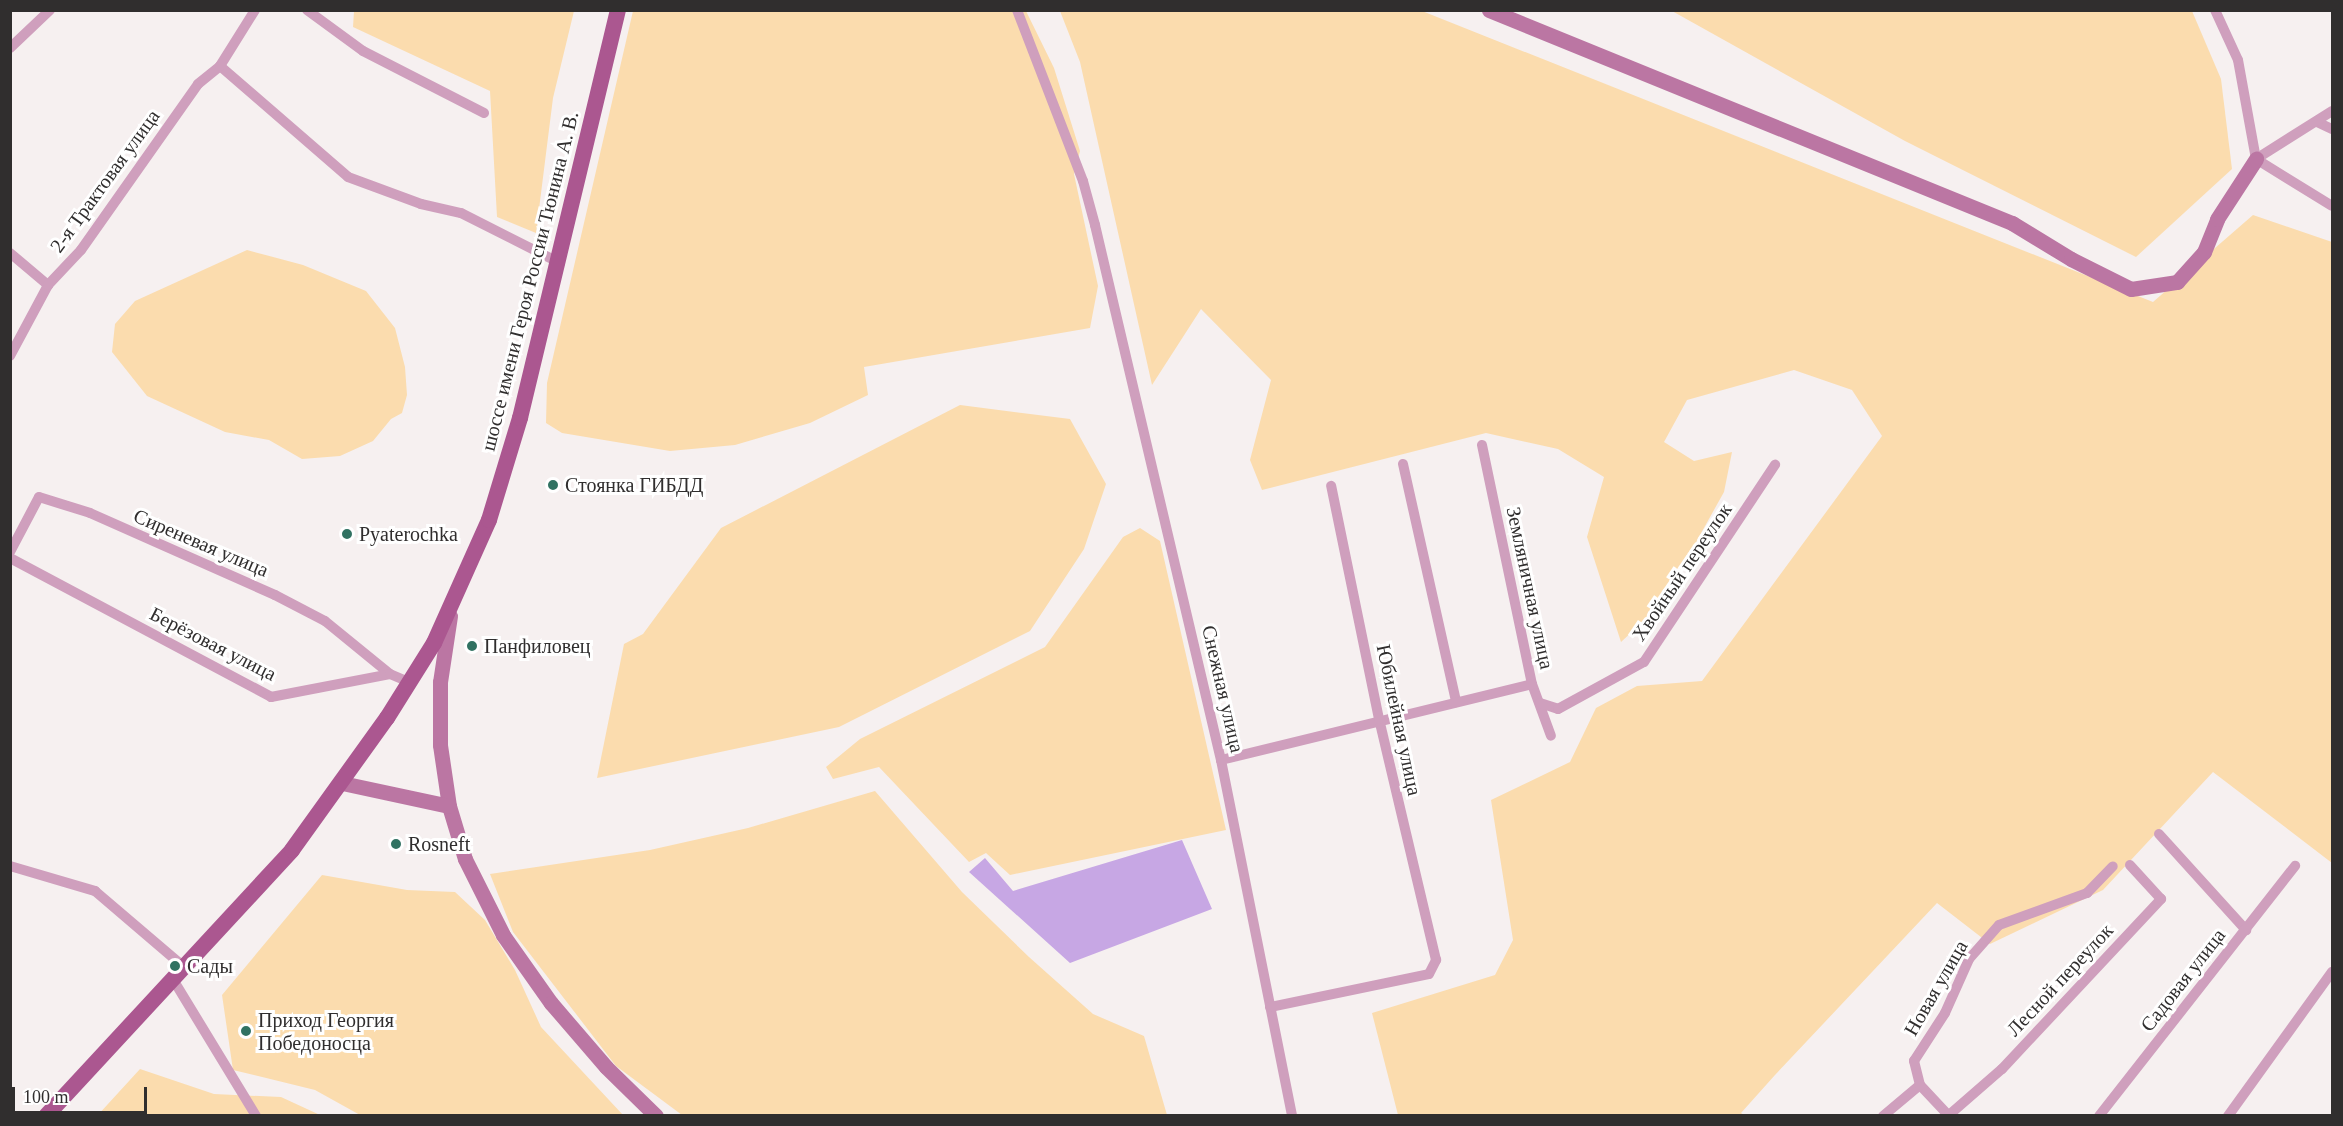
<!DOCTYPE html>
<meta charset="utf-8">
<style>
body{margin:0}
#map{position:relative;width:2343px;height:1126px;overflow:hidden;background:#f6f0f0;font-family:Georgia,serif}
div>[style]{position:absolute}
.green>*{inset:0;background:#fbdcae}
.water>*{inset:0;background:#c7a7e4}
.street>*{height:10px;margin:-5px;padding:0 5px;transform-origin:5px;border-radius:5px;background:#cf9fbd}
.secondary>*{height:15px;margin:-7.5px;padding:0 7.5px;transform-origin:7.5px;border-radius:7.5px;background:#bb76a3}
.primary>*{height:16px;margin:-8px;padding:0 8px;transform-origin:8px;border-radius:8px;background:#ab5790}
.dots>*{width:16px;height:16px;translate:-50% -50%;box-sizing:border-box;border:3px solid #fff;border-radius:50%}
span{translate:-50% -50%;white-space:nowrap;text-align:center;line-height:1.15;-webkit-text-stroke:6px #fff;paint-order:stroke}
.street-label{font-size:20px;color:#302e2e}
.poi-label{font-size:20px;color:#302e2e}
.left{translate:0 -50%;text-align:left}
.frame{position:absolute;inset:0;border:12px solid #302e2e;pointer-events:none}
.scale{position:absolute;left:12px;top:1087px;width:135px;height:27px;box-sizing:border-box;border:3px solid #302e2e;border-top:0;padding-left:8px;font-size:18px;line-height:21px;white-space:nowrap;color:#302e2e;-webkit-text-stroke:4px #fff;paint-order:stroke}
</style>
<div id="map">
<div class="green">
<i style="clip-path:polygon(354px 11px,574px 11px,553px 98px,536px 233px,497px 217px,490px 91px,353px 27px)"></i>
<i style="clip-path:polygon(633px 11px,1026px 11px,1054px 68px,1080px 151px,1074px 174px,1098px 286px,1090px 328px,864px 367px,868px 395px,810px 423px,735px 445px,670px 451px,562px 433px,546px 423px,547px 383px)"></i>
<i style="clip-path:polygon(1060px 11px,1422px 11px,2153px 302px,2253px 215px,2332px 242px,2332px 863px,2213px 772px,2103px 890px,1990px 944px,1937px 903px,1775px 1075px,1741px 1113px,1744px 1115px,1398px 1115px,1372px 1013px,1495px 975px,1513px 940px,1491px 800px,1570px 762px,1596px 708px,1637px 686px,1702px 681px,1882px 436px,1852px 390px,1794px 370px,1687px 400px,1664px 442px,1694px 461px,1732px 452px,1724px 492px,1661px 605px,1621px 642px,1587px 537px,1604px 477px,1558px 449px,1486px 433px,1262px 490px,1250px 460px,1271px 380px,1201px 309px,1152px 385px,1080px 62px)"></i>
<i style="clip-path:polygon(1672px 11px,2192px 11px,2221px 79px,2232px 169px,2136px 257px,1905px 141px)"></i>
<i style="clip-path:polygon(247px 250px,303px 265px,366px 291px,395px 328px,405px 367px,407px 395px,402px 413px,391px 419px,373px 441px,340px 456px,302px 459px,269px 440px,225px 432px,147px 396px,112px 352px,115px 324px,135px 301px)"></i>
<i style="clip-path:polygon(960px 405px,1070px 419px,1106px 484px,1084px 549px,1030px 631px,839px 727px,597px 778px,624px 644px,643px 634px,721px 528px)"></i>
<i style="clip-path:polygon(1140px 528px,1160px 541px,1226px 830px,1010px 875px,986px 853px,969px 862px,879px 767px,833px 779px,826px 767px,860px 739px,1045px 647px,1123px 537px)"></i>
<i style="clip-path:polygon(875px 791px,962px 892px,1029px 957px,1093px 1014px,1144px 1036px,1167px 1115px,682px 1115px,616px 1066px,513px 932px,490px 874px,650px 850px,748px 828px)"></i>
<i style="clip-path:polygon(322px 875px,407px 890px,455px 892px,485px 920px,515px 970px,541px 1027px,623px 1115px,360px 1115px,315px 1090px,233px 1070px,222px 995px)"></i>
<i style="clip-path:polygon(140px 1069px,214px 1094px,281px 1097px,320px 1115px,97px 1116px)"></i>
</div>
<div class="water">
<i style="clip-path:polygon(1182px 840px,1212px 909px,1070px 963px,969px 872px,985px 858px,1013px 891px)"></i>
</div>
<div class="street">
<i style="left:307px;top:10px;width:69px;rotate:36.2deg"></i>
<i style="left:363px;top:51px;width:136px;rotate:27.1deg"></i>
<i style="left:1017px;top:10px;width:183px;rotate:68.9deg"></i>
<i style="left:1083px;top:181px;width:46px;rotate:74.7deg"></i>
<i style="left:1095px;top:225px;width:550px;rotate:76.75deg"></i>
<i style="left:1221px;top:760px;width:363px;rotate:78.7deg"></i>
<i style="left:2215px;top:10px;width:55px;rotate:65.3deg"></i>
<i style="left:2238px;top:60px;width:101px;rotate:79.7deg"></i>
<i style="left:2256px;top:159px;width:89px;rotate:31.7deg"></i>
<i style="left:10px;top:48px;width:55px;rotate:-43.5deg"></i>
<i style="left:220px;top:66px;width:169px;rotate:40.9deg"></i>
<i style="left:348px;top:177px;width:78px;rotate:20.3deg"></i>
<i style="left:421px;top:204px;width:41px;rotate:12.7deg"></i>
<i style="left:461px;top:213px;width:111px;rotate:26.8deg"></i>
<i style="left:2317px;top:122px;width:17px;rotate:25deg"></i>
<i style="left:2256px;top:159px;width:90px;rotate:-32.3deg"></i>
<i style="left:10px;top:253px;width:50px;rotate:40.1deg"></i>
<i style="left:10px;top:356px;width:81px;rotate:-61.8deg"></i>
<i style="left:48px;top:285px;width:48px;rotate:-46.7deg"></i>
<i style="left:81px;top:250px;width:203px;rotate:-54.8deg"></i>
<i style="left:198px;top:84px;width:28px;rotate:-39deg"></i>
<i style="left:220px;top:66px;width:66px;rotate:-58deg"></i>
<i style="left:1482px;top:445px;width:244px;rotate:78.2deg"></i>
<i style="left:1532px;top:684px;width:55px;rotate:69.9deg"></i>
<i style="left:1403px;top:464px;width:244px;rotate:77.4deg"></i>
<i style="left:10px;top:552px;width:62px;rotate:-62.2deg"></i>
<i style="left:39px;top:497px;width:53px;rotate:17.4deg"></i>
<i style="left:90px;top:513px;width:202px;rotate:23.9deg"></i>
<i style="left:275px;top:595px;width:56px;rotate:27.5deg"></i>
<i style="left:325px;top:621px;width:84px;rotate:39.2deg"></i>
<i style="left:10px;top:558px;width:296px;rotate:28deg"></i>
<i style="left:271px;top:697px;width:121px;rotate:-10.9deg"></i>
<i style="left:390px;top:674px;width:23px;rotate:23deg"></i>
<i style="left:1540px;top:703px;width:19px;rotate:18deg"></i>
<i style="left:1558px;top:709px;width:98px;rotate:-28.7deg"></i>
<i style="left:1644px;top:662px;width:237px;rotate:-56.4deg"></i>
<i style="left:1221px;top:760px;width:320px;rotate:-13.7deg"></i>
<i style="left:2159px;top:834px;width:130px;rotate:47.8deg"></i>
<i style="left:10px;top:866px;width:89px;rotate:16.4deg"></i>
<i style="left:95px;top:891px;width:118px;rotate:40.5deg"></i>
<i style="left:174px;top:981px;width:158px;rotate:58.7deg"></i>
<i style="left:1270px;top:1007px;width:162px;rotate:-11.7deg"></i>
<i style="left:1429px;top:974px;width:16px;rotate:-63deg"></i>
<i style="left:1436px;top:960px;width:248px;rotate:-103.3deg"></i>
<i style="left:1379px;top:719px;width:238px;rotate:-101.6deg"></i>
<i style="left:1920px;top:1085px;width:42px;rotate:46.9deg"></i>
<i style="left:1949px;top:1115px;width:70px;rotate:-41deg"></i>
<i style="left:2002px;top:1069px;width:233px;rotate:-46.9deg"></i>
<i style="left:2161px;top:899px;width:46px;rotate:-132.4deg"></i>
<i style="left:1883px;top:1116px;width:48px;rotate:-40deg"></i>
<i style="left:1920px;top:1085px;width:25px;rotate:-104deg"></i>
<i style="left:1914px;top:1061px;width:57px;rotate:-57.1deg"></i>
<i style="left:1945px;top:1013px;width:59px;rotate:-66deg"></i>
<i style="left:1969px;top:959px;width:45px;rotate:-48.6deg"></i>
<i style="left:1999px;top:925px;width:94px;rotate:-20deg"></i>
<i style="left:2087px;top:893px;width:37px;rotate:-46deg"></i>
<i style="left:2099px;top:1116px;width:318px;rotate:-51.9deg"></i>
<i style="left:2228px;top:1116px;width:178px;rotate:-54.2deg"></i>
</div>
<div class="secondary">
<i style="left:1489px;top:10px;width:565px;rotate:22.16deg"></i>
<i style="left:2012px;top:223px;width:69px;rotate:31.4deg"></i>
<i style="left:2071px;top:259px;width:67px;rotate:26.6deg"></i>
<i style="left:2131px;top:289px;width:47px;rotate:-8.7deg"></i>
<i style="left:2177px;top:282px;width:40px;rotate:-48deg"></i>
<i style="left:2204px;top:252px;width:35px;rotate:-68deg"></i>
<i style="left:2217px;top:219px;width:72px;rotate:-57deg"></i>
<i style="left:450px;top:616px;width:67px;rotate:98.6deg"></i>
<i style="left:440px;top:682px;width:63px;rotate:90deg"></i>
<i style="left:440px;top:745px;width:62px;rotate:81.6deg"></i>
<i style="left:449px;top:806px;width:55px;rotate:73.2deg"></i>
<i style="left:465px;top:859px;width:85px;rotate:63.4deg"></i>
<i style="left:503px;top:935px;width:83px;rotate:54.8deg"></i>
<i style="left:551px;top:1003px;width:84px;rotate:49.3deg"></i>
<i style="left:606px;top:1067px;width:70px;rotate:44.4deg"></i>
<i style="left:342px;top:783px;width:109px;rotate:12.1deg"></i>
</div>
<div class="primary">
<i style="left:46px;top:1116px;width:362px;rotate:-47.2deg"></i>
<i style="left:292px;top:850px;width:163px;rotate:-54.3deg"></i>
<i style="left:387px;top:718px;width:89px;rotate:-57.9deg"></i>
<i style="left:434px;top:643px;width:135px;rotate:-65.9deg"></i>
<i style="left:489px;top:520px;width:107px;rotate:-73.1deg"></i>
<i style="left:520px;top:418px;width:420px;rotate:-76.5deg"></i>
</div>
<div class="dots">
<i style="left:553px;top:485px;background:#317262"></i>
<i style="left:347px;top:534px;background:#317262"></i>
<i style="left:472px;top:646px;background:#317262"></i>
<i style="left:396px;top:844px;background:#317262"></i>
<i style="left:175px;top:966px;background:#317262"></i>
<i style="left:246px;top:1031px;background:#317262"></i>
</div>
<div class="street-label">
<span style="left:105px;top:181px;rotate:-54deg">2-я Трактовая улица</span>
<span style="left:530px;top:281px;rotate:-76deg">шоссе имени Героя России Тюнина А. В.</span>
<span style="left:201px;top:543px;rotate:23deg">Сиреневая улица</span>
<span style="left:1682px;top:572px;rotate:-56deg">Хвойный переулок</span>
<span style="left:1530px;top:588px;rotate:78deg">Земляничная улица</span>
<span style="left:213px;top:644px;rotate:27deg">Берёзовая улица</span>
<span style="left:1223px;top:689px;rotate:77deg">Снежная улица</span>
<span style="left:1399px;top:720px;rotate:78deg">Юбилейная улица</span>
<span style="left:2060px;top:980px;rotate:-47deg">Лесной переулок</span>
<span style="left:2183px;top:980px;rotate:-52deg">Садовая улица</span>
<span style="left:1936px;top:988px;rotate:-60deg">Новая улица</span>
</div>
<div class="poi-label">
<span class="left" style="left:565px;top:485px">Стоянка ГИБДД</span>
<span class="left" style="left:359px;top:534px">Pyaterochka</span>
<span class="left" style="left:484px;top:646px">Панфиловец</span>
<span class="left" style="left:408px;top:844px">Rosneft</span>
<span class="left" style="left:187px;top:966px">Сады</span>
<span class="left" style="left:258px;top:1032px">Приход Георгия<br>Победоносца</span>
</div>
<div class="frame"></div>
<div class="scale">100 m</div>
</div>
